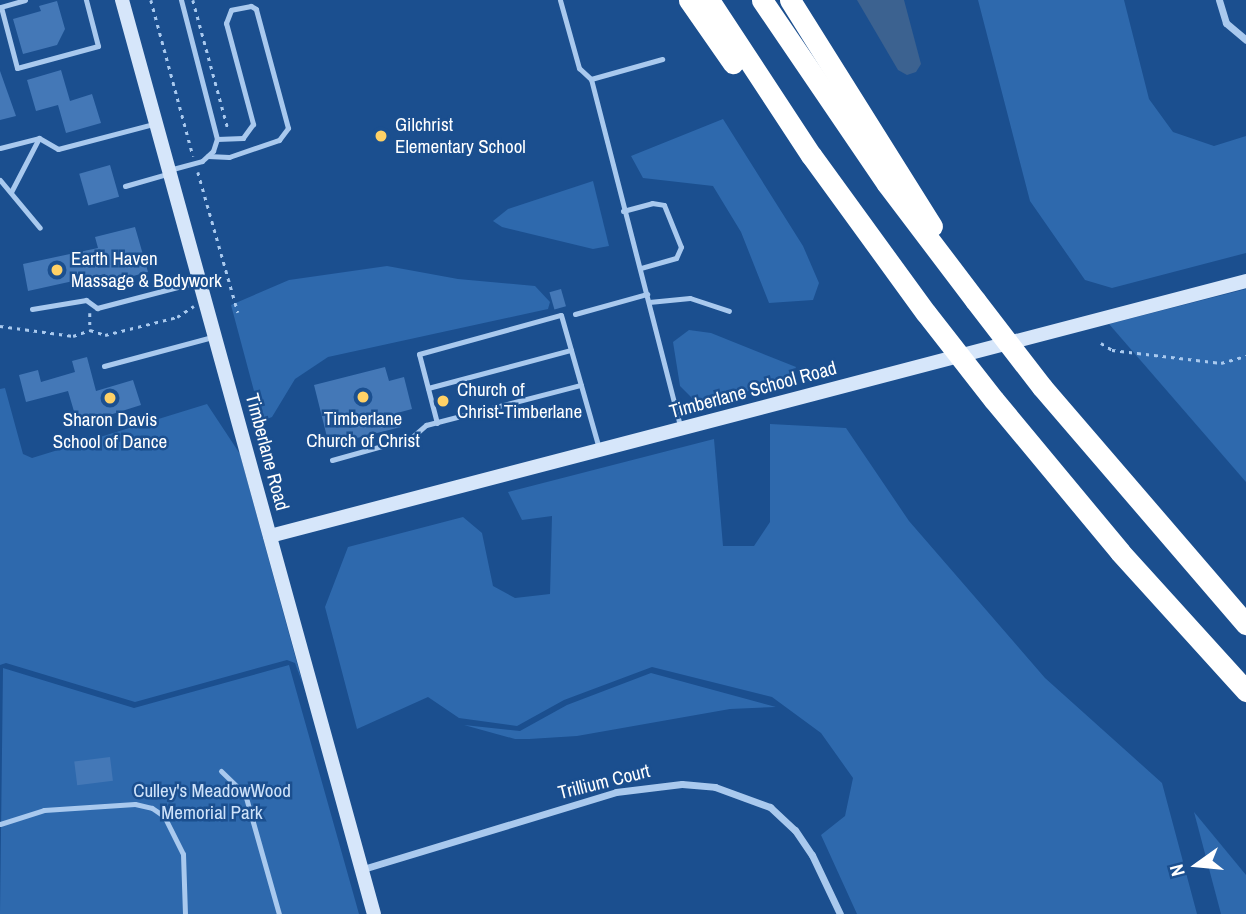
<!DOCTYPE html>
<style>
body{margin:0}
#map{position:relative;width:1246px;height:914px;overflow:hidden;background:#1b4f8f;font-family:"Archivo Narrow",sans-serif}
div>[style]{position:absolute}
.green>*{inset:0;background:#2e69ad}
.water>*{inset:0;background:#3c6290}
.building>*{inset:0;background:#4478b7;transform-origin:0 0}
.path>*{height:2.5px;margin-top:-1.25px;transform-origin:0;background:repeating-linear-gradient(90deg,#a9c9ee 0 3.5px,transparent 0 8.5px)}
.lane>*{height:5px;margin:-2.5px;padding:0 2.5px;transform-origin:2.5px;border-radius:2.5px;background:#a9c9ee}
.street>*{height:7px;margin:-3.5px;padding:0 3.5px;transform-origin:3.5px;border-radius:3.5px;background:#a9c9ee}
.secondary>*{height:14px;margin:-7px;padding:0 7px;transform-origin:7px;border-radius:7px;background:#d6e6fa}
.highway>*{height:21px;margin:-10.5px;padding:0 10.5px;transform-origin:10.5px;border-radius:10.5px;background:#fff}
.highway-bridge>*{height:21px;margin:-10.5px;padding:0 10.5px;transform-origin:10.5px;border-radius:10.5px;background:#fff}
.dots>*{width:19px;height:19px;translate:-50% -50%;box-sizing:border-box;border:4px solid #1b4f8f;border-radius:50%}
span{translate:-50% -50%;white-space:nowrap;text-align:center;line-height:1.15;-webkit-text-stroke:5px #1b4f8f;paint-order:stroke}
.poi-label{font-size:19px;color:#fff}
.left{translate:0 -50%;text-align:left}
.street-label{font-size:19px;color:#fff}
.park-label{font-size:19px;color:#cfe3fa}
.north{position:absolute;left:1162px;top:830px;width:70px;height:70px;-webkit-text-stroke:5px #1b4f8f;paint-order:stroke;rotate:255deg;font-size:19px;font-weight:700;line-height:28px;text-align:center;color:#fff}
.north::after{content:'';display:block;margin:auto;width:24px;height:32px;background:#fff;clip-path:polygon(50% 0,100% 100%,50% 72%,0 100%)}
</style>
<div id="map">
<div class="green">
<i style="clip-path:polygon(978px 0,1124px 0,1149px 99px,1173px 132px,1214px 146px,1246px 136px,1246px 253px,1112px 288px,1085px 280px,1030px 201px)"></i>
<i style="clip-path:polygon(723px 119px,803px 246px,819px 283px,813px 300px,769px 303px,741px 232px,713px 186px,643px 178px,631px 156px)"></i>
<i style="clip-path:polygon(593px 181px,609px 246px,593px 249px,502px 227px,493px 221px,508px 209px)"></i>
<i style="clip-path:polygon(387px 266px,458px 279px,535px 286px,550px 302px,548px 309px,328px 357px,295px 379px,272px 417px,262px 421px,231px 305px,289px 280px)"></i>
<i style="clip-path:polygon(1246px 289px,1246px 482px,1109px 324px)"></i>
<i style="clip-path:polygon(689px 330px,711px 333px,796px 367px,788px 381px,698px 404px,680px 386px,673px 342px)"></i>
<i style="clip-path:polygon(5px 388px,23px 454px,32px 458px,207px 404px,240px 454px,303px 685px,295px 663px,287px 660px,135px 702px,6px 663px,0 665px,0 389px)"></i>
<i style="clip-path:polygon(770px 424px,846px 428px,909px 521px,1045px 678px,1162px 783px,1197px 914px,857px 914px,821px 835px,845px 816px,853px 778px,821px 733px,772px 697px,652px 667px,564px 700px,517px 726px,459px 718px,428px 697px,357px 729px,325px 607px,348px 547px,463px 517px,482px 533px,493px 586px,515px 598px,550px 594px,552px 516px,522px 520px,508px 492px,714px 439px,723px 546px,754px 546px,770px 522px)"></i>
<i style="clip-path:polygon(289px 665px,359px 914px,0 914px,3px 668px,134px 708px)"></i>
<i style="clip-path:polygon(651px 673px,776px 707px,730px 709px,577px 736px,529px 739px,515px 739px,464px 725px,520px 731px,567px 705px)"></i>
<i style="clip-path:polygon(1194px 812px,1246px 875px,1246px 914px,1221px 914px)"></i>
</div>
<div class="water">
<i style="clip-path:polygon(857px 0,904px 0,921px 64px,916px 72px,907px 75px,898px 70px)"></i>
</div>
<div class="building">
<i style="clip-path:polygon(57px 1px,65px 29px,57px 45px,23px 54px,13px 19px,41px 11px,39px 6px)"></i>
<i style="clip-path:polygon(61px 70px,70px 101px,92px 94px,101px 123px,66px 133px,58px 105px,36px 111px,27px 80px)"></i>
<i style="clip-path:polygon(0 71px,16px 116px,0 120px)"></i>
<i style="left:110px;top:165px;width:33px;height:32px;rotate:74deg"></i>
<i style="clip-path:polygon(135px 227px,148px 272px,107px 283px,105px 274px,28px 291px,23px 264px,98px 248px,95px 237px)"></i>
<i style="left:561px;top:289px;width:18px;height:12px;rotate:74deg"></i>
<i style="clip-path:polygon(87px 357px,96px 391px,133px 380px,141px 405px,78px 425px,68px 391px,26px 402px,19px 375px,38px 370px,41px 382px,75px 372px,72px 361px)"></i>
<i style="clip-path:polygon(385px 367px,389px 381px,404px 377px,412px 409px,397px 413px,401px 427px,329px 445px,314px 385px)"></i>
<i style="left:110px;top:757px;width:24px;height:36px;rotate:83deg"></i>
</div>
<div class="path">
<i style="left:151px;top:0;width:162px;rotate:74.9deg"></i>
<i style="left:193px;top:0;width:134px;rotate:74.8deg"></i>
<i style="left:198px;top:172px;width:146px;rotate:74.1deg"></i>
<i style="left:90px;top:313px;width:17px;rotate:90deg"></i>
<i style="left:0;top:326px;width:74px;rotate:7.8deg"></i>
<i style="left:73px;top:336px;width:18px;rotate:-19deg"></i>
<i style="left:90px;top:330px;width:16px;rotate:18deg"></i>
<i style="left:105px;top:335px;width:74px;rotate:-14deg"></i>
<i style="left:177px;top:317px;width:20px;rotate:-33deg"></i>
<i style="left:1101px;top:343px;width:13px;rotate:32deg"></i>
<i style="left:1112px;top:350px;width:110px;rotate:6.8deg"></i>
<i style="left:1221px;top:363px;width:26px;rotate:-16deg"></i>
</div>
<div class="lane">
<i style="left:25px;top:0;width:25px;rotate:164deg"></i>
<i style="left:1px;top:7px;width:63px;rotate:75.3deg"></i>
<i style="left:17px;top:68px;width:84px;rotate:-15.2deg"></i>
<i style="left:98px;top:46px;width:48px;rotate:-104.6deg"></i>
<i style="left:560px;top:0;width:71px;rotate:74.4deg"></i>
<i style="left:579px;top:68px;width:16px;rotate:43deg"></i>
<i style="left:591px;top:79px;width:358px;rotate:75.6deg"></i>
<i style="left:591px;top:79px;width:74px;rotate:-15.7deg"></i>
<i style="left:0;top:148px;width:40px;rotate:-14.4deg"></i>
<i style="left:39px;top:138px;width:22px;rotate:30deg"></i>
<i style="left:58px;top:149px;width:98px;rotate:-14.7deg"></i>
<i style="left:208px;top:156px;width:21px;rotate:3deg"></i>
<i style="left:229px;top:157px;width:53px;rotate:-18.8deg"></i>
<i style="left:279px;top:140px;width:15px;rotate:-53deg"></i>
<i style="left:288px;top:128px;width:123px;rotate:-105.1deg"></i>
<i style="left:256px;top:9px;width:6px;rotate:-149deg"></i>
<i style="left:251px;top:6px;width:20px;rotate:169deg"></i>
<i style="left:231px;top:10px;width:14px;rotate:111deg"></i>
<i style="left:226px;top:23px;width:105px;rotate:75deg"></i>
<i style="left:253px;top:124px;width:17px;rotate:126deg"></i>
<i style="left:243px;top:138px;width:26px;rotate:178deg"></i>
<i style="left:169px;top:170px;width:34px;rotate:-15deg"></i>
<i style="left:202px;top:161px;width:15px;rotate:-42deg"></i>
<i style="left:213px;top:151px;width:13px;rotate:-72deg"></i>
<i style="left:217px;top:139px;width:144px;rotate:-104.5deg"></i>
<i style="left:0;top:180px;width:62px;rotate:50.2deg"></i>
<i style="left:125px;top:186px;width:44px;rotate:-15.9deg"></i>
<i style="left:11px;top:192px;width:61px;rotate:-62.6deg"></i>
<i style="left:623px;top:211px;width:30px;rotate:-15deg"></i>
<i style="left:652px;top:203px;width:12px;rotate:9deg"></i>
<i style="left:664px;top:205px;width:45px;rotate:68deg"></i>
<i style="left:681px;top:247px;width:12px;rotate:114deg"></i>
<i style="left:676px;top:258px;width:37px;rotate:164deg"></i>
<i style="left:649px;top:302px;width:41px;rotate:-5.6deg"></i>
<i style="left:690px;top:298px;width:41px;rotate:18.4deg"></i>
<i style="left:32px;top:309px;width:55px;rotate:-9.5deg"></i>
<i style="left:86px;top:300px;width:14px;rotate:36deg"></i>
<i style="left:97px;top:308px;width:103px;rotate:-14.6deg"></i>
<i style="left:575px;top:314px;width:75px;rotate:-15.5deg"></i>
<i style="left:104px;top:366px;width:112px;rotate:-15deg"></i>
<i style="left:428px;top:388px;width:148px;rotate:-14.9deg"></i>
<i style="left:437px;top:423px;width:71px;rotate:-104.6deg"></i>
<i style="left:419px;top:354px;width:147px;rotate:-15.4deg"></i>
<i style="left:561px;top:315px;width:138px;rotate:74.1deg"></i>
<i style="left:332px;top:460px;width:82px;rotate:-15.6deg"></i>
<i style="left:411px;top:438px;width:20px;rotate:-41deg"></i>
<i style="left:426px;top:425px;width:160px;rotate:-14.5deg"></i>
<i style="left:221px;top:771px;width:33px;rotate:44deg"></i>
<i style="left:245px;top:794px;width:125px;rotate:74.2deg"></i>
<i style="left:0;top:824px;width:46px;rotate:-17.7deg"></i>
<i style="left:44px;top:810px;width:91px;rotate:-3.8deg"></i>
<i style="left:135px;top:804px;width:17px;rotate:13deg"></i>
<i style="left:152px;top:808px;width:14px;rotate:34deg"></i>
<i style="left:164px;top:816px;width:42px;rotate:63.4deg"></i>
<i style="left:183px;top:854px;width:60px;rotate:88.1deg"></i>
</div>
<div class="street">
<i style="left:1219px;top:0;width:24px;rotate:73deg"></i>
<i style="left:1226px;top:23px;width:26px;rotate:40deg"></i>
<i style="left:363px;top:869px;width:264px;rotate:-16.9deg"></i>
<i style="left:616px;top:792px;width:66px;rotate:-6.9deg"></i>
<i style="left:682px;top:784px;width:33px;rotate:5deg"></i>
<i style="left:715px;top:787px;width:59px;rotate:20deg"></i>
<i style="left:770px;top:807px;width:34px;rotate:43deg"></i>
<i style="left:795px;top:830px;width:30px;rotate:56deg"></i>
<i style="left:812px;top:855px;width:65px;rotate:64.6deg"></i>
</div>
<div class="secondary">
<i style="left:122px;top:0;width:948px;rotate:74.59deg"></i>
<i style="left:270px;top:536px;width:1009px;rotate:-14.64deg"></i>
</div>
<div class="highway">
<i style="left:689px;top:0;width:77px;rotate:55.1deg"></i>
<i style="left:709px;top:0;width:186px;rotate:56.7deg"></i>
<i style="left:811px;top:155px;width:195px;rotate:54deg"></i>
<i style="left:762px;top:0;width:222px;rotate:55.8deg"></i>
<i style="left:887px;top:184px;width:146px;rotate:52.8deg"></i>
<i style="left:790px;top:0;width:267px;rotate:57.9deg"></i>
<i style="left:1042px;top:387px;width:313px;rotate:49.3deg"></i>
<i style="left:994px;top:400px;width:197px;rotate:50.3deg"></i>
<i style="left:1120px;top:552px;width:188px;rotate:47.8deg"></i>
</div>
<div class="highway-bridge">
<i style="left:975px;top:300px;width:110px;rotate:52.4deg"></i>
<i style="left:926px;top:313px;width:110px;rotate:52deg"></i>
</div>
<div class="dots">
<i style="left:381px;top:136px;background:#ffd166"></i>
<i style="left:57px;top:270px;background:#ffd166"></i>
<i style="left:363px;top:397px;background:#ffd166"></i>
<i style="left:110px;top:398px;background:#ffd166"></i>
<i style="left:443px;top:401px;background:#ffd166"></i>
</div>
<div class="poi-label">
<span class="left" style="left:395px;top:136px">Gilchrist<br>Elementary School</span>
<span class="left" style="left:71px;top:270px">Earth Haven<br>Massage &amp; Bodywork</span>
<span class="left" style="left:457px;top:401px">Church of<br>Christ-Timberlane</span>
<span style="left:363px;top:430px">Timberlane<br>Church of Christ</span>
<span style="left:110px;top:431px">Sharon Davis<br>School of Dance</span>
</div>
<div class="street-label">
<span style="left:753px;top:390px;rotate:-15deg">Timberlane School Road</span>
<span style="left:267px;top:452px;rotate:75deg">Timberlane Road</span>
<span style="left:604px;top:782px;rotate:-14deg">Trillium Court</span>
</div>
<div class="park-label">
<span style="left:212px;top:802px">Culley's MeadowWood<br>Memorial Park</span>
</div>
<div class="north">N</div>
</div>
